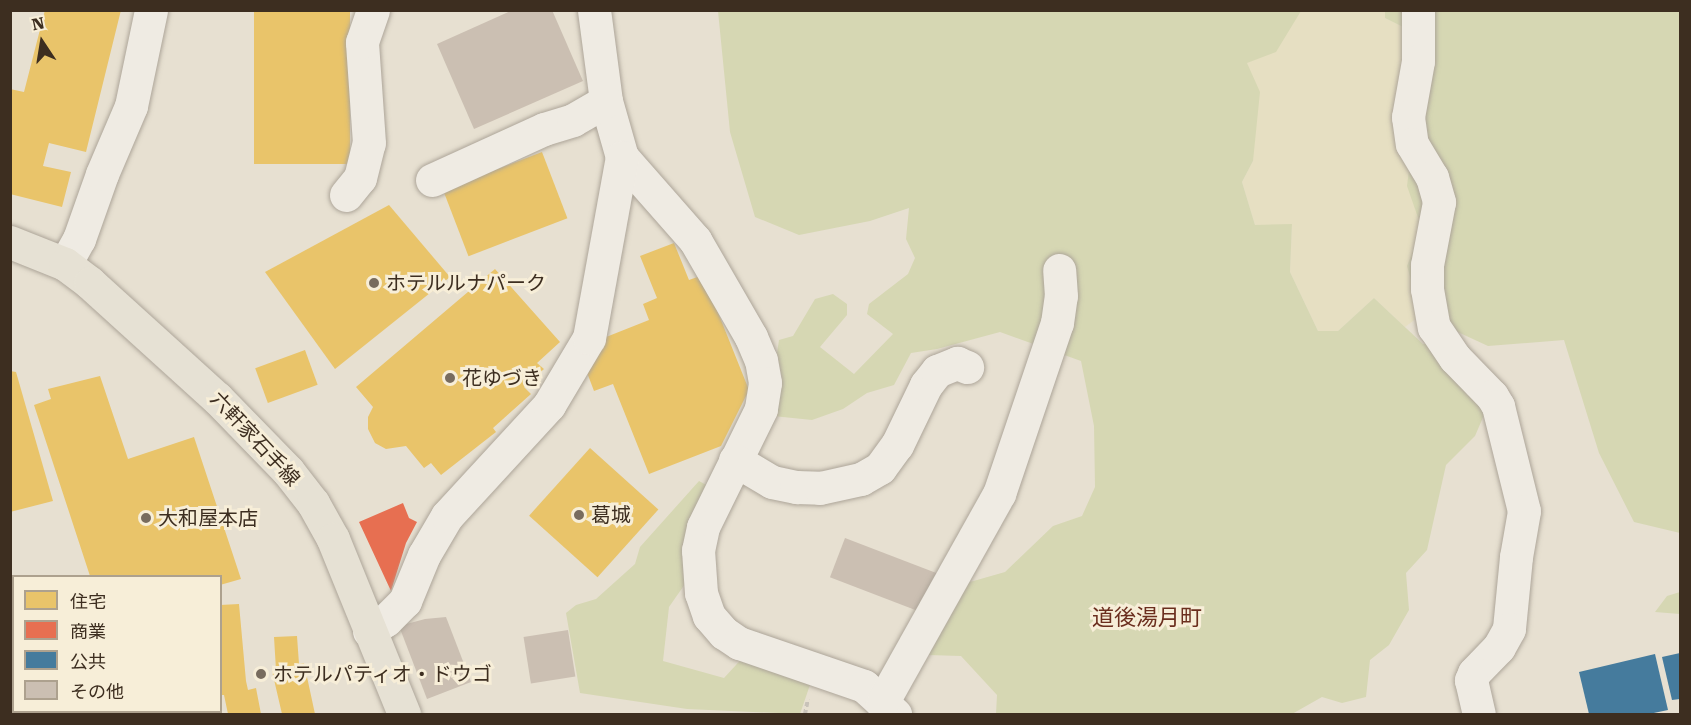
<!DOCTYPE html>
<meta charset="utf-8">
<style>
body{margin:0}
#map{position:relative;width:1691px;height:725px;overflow:hidden;background:#e7e0d1;font-family:"Roboto Serif","Noto Sans JP",serif}
div>[style]{position:absolute}
.farmland>*{inset:0;background:#e6dfc2}
.green>*{inset:0;background:#d6d7b3}
.homes>*{inset:0;background:#e9c46a;transform-origin:0 0}
.shops>*{inset:0;background:#e76f51}
.public>*{inset:0;background:#457b9d}
.building>*{inset:0;background:#cbbfb2;transform-origin:0 0}
.path>*{height:4px;margin-top:-2px;transform-origin:0;background:repeating-linear-gradient(90deg,#c8c2b9 0 4.5px,transparent 0 7.5px)}
.roads{filter:drop-shadow(0 0 2px #ada599) drop-shadow(0 0 2px #ada599)}
.minor>*{height:33px;margin:-16.5px;padding:0 16.5px;transform-origin:16.5px;border-radius:16.5px;background:#efebe3}
.major>*{height:33px;margin:-16.5px;padding:0 16.5px;transform-origin:16.5px;border-radius:16.5px;background:#e6e1d4}
.dots>*{width:16px;height:16px;translate:-50% -50%;box-sizing:border-box;border:3px solid #f7eed8;border-radius:50%}
span{translate:-50% -50%;white-space:nowrap;text-align:center;line-height:1.15;-webkit-text-stroke:6px #f7eed8;paint-order:stroke}
.poi-label{font-size:20px;color:#3d2e20}
.left{translate:0 -50%;text-align:left}
.street-label{font-size:20px;color:#3d2e20}
.quarter-label{font-size:22px;color:#6b2e1e}
.frame{position:absolute;inset:0;border:12px solid #3d2e20;pointer-events:none}
.legend{position:absolute;left:12px;top:575px;width:210px;height:138px;box-sizing:border-box;background:#f7eed8;border:2px solid #ada18e;margin:0;padding:8px 10px;list-style:none;font-size:18px;color:#3d2e20}
.legend li{display:flex;align-items:center;gap:12px;height:30px}
.legend b{width:30px;border:2px solid #ada18e}
.north{position:absolute;left:12px;top:12px;width:60px;height:60px;-webkit-text-stroke:4px #f7eed8;paint-order:stroke;rotate:348deg;font-size:16px;font-weight:700;line-height:24px;text-align:center;color:#3d2e20}
.north::after{content:'';display:block;margin:auto;width:21px;height:27px;background:#3d2e20;clip-path:polygon(50% 0,100% 100%,50% 72%,0 100%)}
</style>
<div id="map">
<div class="farmland">
<i style="clip-path:polygon(1301px 11px,1385px 11px,1385px 18px,1409px 30px,1422px 229px,1421px 315px,1405px 327px,1374px 298px,1338px 331px,1318px 331px,1290px 272px,1292px 225px,1255px 225px,1242px 182px,1253px 161px,1247px 62px)"></i>
</div>
<div class="green">
<i style="clip-path:polygon(718px 11px,1301px 11px,1276px 52px,1247px 63px,1260px 92px,1253px 161px,1242px 182px,1255px 225px,1292px 224px,1290px 272px,1318px 331px,1338px 331px,1374px 298px,1423px 344px,1457px 344px,1496px 387px,1475px 436px,1446px 465px,1427px 550px,1406px 573px,1409px 610px,1389px 645px,1370px 660px,1366px 697px,1342px 703px,1322px 697px,1292px 714px,996px 714px,997px 695px,961px 656px,928px 655px,963px 584px,1005px 572px,1053px 526px,1082px 516px,1095px 487px,1094px 426px,1081px 361px,1000px 332px,937px 349px,911px 353px,894px 385px,867px 393px,843px 409px,812px 420px,773px 416px,782px 378px,777px 353px,779px 340px,793px 336px,815px 299px,833px 294px,847px 304px,847px 315px,820px 347px,854px 374px,893px 334px,867px 314px,869px 304px,908px 274px,915px 258px,906px 239px,909px 208px,870px 221px,799px 235px,755px 217px,730px 132px)"></i>
<i style="clip-path:polygon(1385px 11px,1680px 11px,1680px 533px,1634px 522px,1599px 453px,1564px 340px,1488px 346px,1421px 315px,1407px 266px,1422px 229px,1407px 186px,1419px 91px,1409px 30px,1385px 18px)"></i>
<i style="clip-path:polygon(699px 481px,708px 486px,685px 584px,669px 607px,663px 661px,724px 678px,747px 653px,812px 679px,800px 714px,687px 709px,580px 693px,566px 613px,576px 605px,596px 599px,635px 564px,640px 547px)"></i>
<i style="clip-path:polygon(1680px 592px,1680px 614px,1655px 612px,1667px 596px)"></i>
</div>
<div class="homes">
<i style="clip-path:polygon(45px 10px,121px 10px,86px 152px,49px 143px,43px 166px,71px 172px,62px 207px,10px 194px,10px 89px,24px 92px)"></i>
<i style="left:254px;top:10px;width:96px;height:154px"></i>
<i style="left:542px;top:152px;width:71px;height:106px;rotate:69deg"></i>
<i style="clip-path:polygon(389px 205px,450px 277px,335px 369px,265px 272px)"></i>
<i style="clip-path:polygon(674px 243px,689px 280px,703px 275px,749px 390px,721px 446px,649px 474px,613px 384px,594px 391px,583px 362px,596px 341px,649px 320px,643px 304px,657px 298px,640px 256px)"></i>
<i style="clip-path:polygon(495px 269px,560px 342px,537px 363px,544px 369px,524px 387px,531px 394px,493px 428px,496px 432px,441px 475px,431px 463px,424px 468px,406px 446px,386px 449px,375px 443px,368px 429px,368px 417px,373px 407px,356px 387px)"></i>
<i style="left:305px;top:350px;width:37px;height:53px;rotate:70deg"></i>
<i style="clip-path:polygon(10px 371px,16px 372px,53px 501px,10px 512px)"></i>
<i style="clip-path:polygon(100px 376px,128px 459px,194px 437px,241px 579px,220px 585px,220px 576px,90px 576px,34px 405px,51px 399px,48px 389px)"></i>
<i style="left:590px;top:448px;width:92px;height:91px;rotate:42deg"></i>
<i style="clip-path:polygon(239px 604px,246px 681px,248px 690px,256px 688px,261px 714px,228px 714px,224px 695px,220px 695px,220px 605px)"></i>
<i style="left:14px;top:608px;width:51px;height:4px;rotate:90deg"></i>
<i style="clip-path:polygon(297px 636px,299px 664px,304px 663px,315px 714px,282px 714px,272px 671px,276px 670px,274px 637px)"></i>
</div>
<div class="shops">
<i style="clip-path:polygon(403px 503px,409px 518px,417px 522px,406px 543px,391px 591px,359px 522px)"></i>
</div>
<div class="public">
<i style="clip-path:polygon(1680px 653px,1680px 699px,1672px 700px,1662px 657px)"></i>
<i style="clip-path:polygon(1655px 654px,1668px 710px,1649px 714px,1589px 714px,1579px 672px)"></i>
</div>
<div class="building">
<i style="clip-path:polygon(513px 10px,552px 10px,583px 81px,474px 129px,437px 44px)"></i>
<i style="left:845px;top:538px;width:104px;height:42px;rotate:21deg"></i>
<i style="clip-path:polygon(446px 617px,471px 682px,427px 699px,399px 626px,425px 619px)"></i>
<i style="left:568px;top:630px;width:47px;height:45px;rotate:81deg"></i>
<i style="clip-path:polygon(197px 712px,217px 712px,218px 714px,187px 714px)"></i>
</div>
<div class="path">
<i style="left:805px;top:714px;width:15px;rotate:-79deg"></i>
</div>
<div class="roads">
<div class="minor">
<i style="left:594px;top:10px;width:92px;rotate:82.5deg"></i>
<i style="left:606px;top:101px;width:58px;rotate:74.1deg"></i>
<i style="left:622px;top:157px;width:111px;rotate:48.7deg"></i>
<i style="left:695px;top:240px;width:112px;rotate:60deg"></i>
<i style="left:751px;top:337px;width:25px;rotate:67deg"></i>
<i style="left:761px;top:360px;width:23px;rotate:80deg"></i>
<i style="left:765px;top:383px;width:26px;rotate:99deg"></i>
<i style="left:761px;top:409px;width:131px;rotate:116.2deg"></i>
<i style="left:703px;top:527px;width:24px;rotate:102deg"></i>
<i style="left:698px;top:550px;width:43px;rotate:86deg"></i>
<i style="left:701px;top:593px;width:24px;rotate:71deg"></i>
<i style="left:709px;top:616px;width:23px;rotate:49deg"></i>
<i style="left:724px;top:633px;width:18px;rotate:34deg"></i>
<i style="left:739px;top:643px;width:132px;rotate:19deg"></i>
<i style="left:864px;top:686px;width:42px;rotate:42.1deg"></i>
<i style="left:1418px;top:10px;width:51px;rotate:90deg"></i>
<i style="left:1418px;top:61px;width:57px;rotate:100.1deg"></i>
<i style="left:1408px;top:117px;width:27px;rotate:82deg"></i>
<i style="left:1412px;top:144px;width:39px;rotate:59deg"></i>
<i style="left:1432px;top:177px;width:26px;rotate:74deg"></i>
<i style="left:1439px;top:202px;width:64px;rotate:100.8deg"></i>
<i style="left:1427px;top:265px;width:24px;rotate:90deg"></i>
<i style="left:1427px;top:289px;width:39px;rotate:80deg"></i>
<i style="left:1434px;top:327px;width:37px;rotate:56deg"></i>
<i style="left:1455px;top:358px;width:53px;rotate:45.8deg"></i>
<i style="left:1492px;top:396px;width:12px;rotate:59deg"></i>
<i style="left:1498px;top:406px;width:108px;rotate:76.1deg"></i>
<i style="left:1524px;top:511px;width:47px;rotate:99.9deg"></i>
<i style="left:1516px;top:557px;width:72px;rotate:95.6deg"></i>
<i style="left:1509px;top:629px;width:21px;rotate:119deg"></i>
<i style="left:1499px;top:647px;width:36px;rotate:134deg"></i>
<i style="left:1474px;top:673px;width:8px;rotate:113deg"></i>
<i style="left:1471px;top:680px;width:35px;rotate:77deg"></i>
<i style="left:432px;top:180px;width:123px;rotate:-24.5deg"></i>
<i style="left:544px;top:129px;width:30px;rotate:-17deg"></i>
<i style="left:573px;top:120px;width:38px;rotate:-30deg"></i>
<i style="left:346px;top:195px;width:22px;rotate:-51deg"></i>
<i style="left:360px;top:178px;width:36px;rotate:-76deg"></i>
<i style="left:369px;top:143px;width:101px;rotate:-94deg"></i>
<i style="left:362px;top:42px;width:34px;rotate:-71deg"></i>
<i style="left:65px;top:264px;width:29px;rotate:-61deg"></i>
<i style="left:79px;top:239px;width:69px;rotate:-70.5deg"></i>
<i style="left:102px;top:174px;width:74px;rotate:-66.9deg"></i>
<i style="left:131px;top:106px;width:98px;rotate:-78.2deg"></i>
<i style="left:735px;top:460px;width:43px;rotate:30.7deg"></i>
<i style="left:772px;top:482px;width:25px;rotate:12deg"></i>
<i style="left:796px;top:487px;width:24px;rotate:2deg"></i>
<i style="left:820px;top:488px;width:42px;rotate:-12.4deg"></i>
<i style="left:861px;top:479px;width:22px;rotate:-30deg"></i>
<i style="left:880px;top:468px;width:29px;rotate:-54deg"></i>
<i style="left:897px;top:445px;width:67px;rotate:-64.2deg"></i>
<i style="left:926px;top:385px;width:18px;rotate:-52deg"></i>
<i style="left:937px;top:371px;width:22px;rotate:-22deg"></i>
<i style="left:957px;top:363px;width:11px;rotate:22deg"></i>
<i style="left:369px;top:631px;width:20px;rotate:-33deg"></i>
<i style="left:386px;top:620px;width:27px;rotate:-45deg"></i>
<i style="left:405px;top:601px;width:50px;rotate:-67.6deg"></i>
<i style="left:424px;top:555px;width:45px;rotate:-59.5deg"></i>
<i style="left:447px;top:516px;width:151px;rotate:-47.4deg"></i>
<i style="left:549px;top:405px;width:78px;rotate:-59.2deg"></i>
<i style="left:589px;top:338px;width:184px;rotate:-79.7deg"></i>
<i style="left:882px;top:703px;width:240px;rotate:-60.8deg"></i>
<i style="left:999px;top:494px;width:181px;rotate:-71.3deg"></i>
<i style="left:1057px;top:323px;width:27px;rotate:-82deg"></i>
<i style="left:1061px;top:296px;width:26px;rotate:-94deg"></i>
</div>
<div class="major">
<i style="left:10px;top:242px;width:59px;rotate:21.8deg"></i>
<i style="left:65px;top:264px;width:31px;rotate:37deg"></i>
<i style="left:90px;top:283px;width:171px;rotate:42.2deg"></i>
<i style="left:217px;top:398px;width:102px;rotate:45.8deg"></i>
<i style="left:288px;top:471px;width:41px;rotate:52deg"></i>
<i style="left:313px;top:503px;width:41px;rotate:60.9deg"></i>
<i style="left:333px;top:539px;width:189px;rotate:67.9deg"></i>
</div>
</div>
<div class="dots">
<i style="left:374px;top:283px;background:#786c5e"></i>
<i style="left:450px;top:378px;background:#786c5e"></i>
<i style="left:579px;top:515px;background:#786c5e"></i>
<i style="left:146px;top:518px;background:#786c5e"></i>
<i style="left:261px;top:674px;background:#786c5e"></i>
</div>
<div class="poi-label">
<span class="left" style="left:386px;top:283px">ホテルルナパーク</span>
<span class="left" style="left:462px;top:378px">花ゆづき</span>
<span class="left" style="left:591px;top:515px">葛城</span>
<span class="left" style="left:158px;top:518px">大和屋本店</span>
<span class="left" style="left:273px;top:674px">ホテルパティオ・ドウゴ</span>
</div>
<div class="street-label">
<span style="left:255px;top:439px;rotate:47deg">六軒家石手線</span>
</div>
<div class="quarter-label">
<span style="left:1147px;top:618px">道後湯月町</span>
</div>
<div class="frame"></div>
<ul class="legend">
<li><b style="height:16px;background:#e9c46a"></b>住宅</li>
<li><b style="height:16px;background:#e76f51"></b>商業</li>
<li><b style="height:16px;background:#457b9d"></b>公共</li>
<li><b style="height:16px;background:#cbbfb2"></b>その他</li>
</ul>
<div class="north">N</div>
</div>
